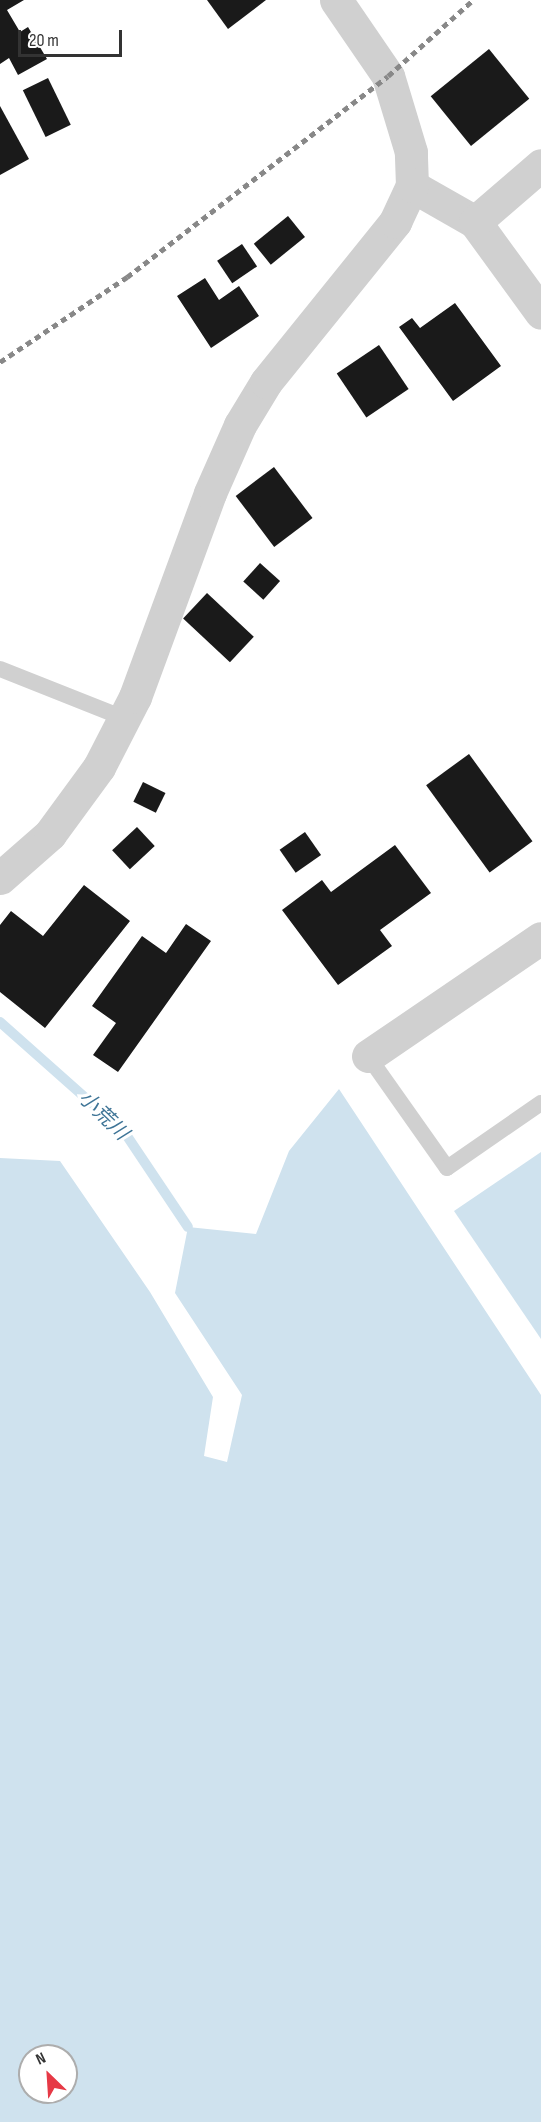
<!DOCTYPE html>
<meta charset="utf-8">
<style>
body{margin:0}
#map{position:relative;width:541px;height:2122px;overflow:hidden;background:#fff;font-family:"Sofia Sans Condensed","Noto Sans JP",sans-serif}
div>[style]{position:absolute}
.water>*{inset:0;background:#cfe2ee}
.stream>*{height:10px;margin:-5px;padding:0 5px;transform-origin:5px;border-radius:5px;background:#cfe2ee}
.building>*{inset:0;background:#1a1a1a;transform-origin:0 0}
.service>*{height:16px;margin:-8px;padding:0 8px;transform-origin:8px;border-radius:8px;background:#d0d0d0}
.minor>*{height:33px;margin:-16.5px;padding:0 16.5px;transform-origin:16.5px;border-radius:16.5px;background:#d0d0d0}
.rail>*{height:4.5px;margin-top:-2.25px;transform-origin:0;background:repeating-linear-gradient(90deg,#888 0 6px,transparent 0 10.5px)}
span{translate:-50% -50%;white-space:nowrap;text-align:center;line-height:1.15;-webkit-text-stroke:6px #fff;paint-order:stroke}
.water-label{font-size:20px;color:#3f7597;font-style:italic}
.north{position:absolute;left:18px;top:2044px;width:60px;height:60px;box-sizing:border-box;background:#fff;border:2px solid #adadad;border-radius:50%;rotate:335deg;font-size:16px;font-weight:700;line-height:24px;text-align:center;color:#333}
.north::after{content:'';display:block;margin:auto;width:21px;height:27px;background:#e63946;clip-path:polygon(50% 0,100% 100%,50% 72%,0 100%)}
.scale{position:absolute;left:18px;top:30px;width:104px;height:27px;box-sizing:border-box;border:3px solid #333;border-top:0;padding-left:8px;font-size:18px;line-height:21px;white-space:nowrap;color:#333;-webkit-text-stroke:4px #fff;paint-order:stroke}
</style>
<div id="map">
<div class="water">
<i style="clip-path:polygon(evenodd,339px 1089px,541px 1395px,541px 2122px,0 2122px,0 1158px,60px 1161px,150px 1292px,213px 1397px,204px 1456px,227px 1462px,242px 1395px,175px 1293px,188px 1227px,256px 1234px,289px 1151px,339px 1089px,30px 2056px,66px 2056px,66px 2092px,30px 2092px,30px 2056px)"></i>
<i style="clip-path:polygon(541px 1152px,541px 1339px,454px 1211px)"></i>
</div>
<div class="stream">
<i style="left:0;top:1022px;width:167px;rotate:41.6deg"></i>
<i style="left:125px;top:1133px;width:113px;rotate:56.2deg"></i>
</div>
<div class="building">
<i style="clip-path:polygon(0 0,24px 0,7px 10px,20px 32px,28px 27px,47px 59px,18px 75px,9px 58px,0 64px)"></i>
<i style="clip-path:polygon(207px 0,266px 0,228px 29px)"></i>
<i style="left:489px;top:49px;width:64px;height:75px;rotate:51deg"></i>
<i style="left:48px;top:78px;width:52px;height:28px;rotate:64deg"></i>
<i style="clip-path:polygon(0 106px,29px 159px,0 175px)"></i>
<i style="left:288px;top:216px;width:27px;height:44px;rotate:51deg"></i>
<i style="left:242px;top:244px;width:27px;height:30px;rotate:56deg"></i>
<i style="clip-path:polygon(205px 278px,219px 300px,239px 286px,259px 316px,211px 348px,177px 296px)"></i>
<i style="clip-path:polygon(455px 303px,501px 366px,453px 401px,399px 327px,412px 318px,420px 328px)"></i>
<i style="left:379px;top:345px;width:53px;height:51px;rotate:56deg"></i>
<i style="left:274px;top:467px;width:64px;height:48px;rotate:53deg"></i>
<i style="left:260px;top:563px;width:27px;height:25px;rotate:42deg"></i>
<i style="left:207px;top:593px;width:64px;height:35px;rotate:43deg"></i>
<i style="left:469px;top:754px;width:108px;height:53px;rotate:54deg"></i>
<i style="left:143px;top:782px;width:25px;height:22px;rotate:26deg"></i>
<i style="left:137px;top:827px;width:26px;height:34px;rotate:47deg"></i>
<i style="left:305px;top:832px;width:28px;height:31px;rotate:55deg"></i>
<i style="clip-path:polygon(395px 845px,431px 893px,380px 930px,392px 946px,338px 985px,282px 910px,322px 880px,331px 892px)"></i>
<i style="clip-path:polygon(84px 885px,130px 921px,45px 1028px,0 992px,0 925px,11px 911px,43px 936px)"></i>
<i style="clip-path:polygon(186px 924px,211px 941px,118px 1072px,93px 1055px,116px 1023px,92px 1006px,142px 936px,166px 953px)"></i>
</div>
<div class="service">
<i style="left:0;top:669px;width:133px;rotate:21.6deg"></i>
<i style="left:368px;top:1056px;width:137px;rotate:54.8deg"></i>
<i style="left:447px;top:1168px;width:114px;rotate:-34.7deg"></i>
</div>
<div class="minor">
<i style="left:412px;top:186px;width:73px;rotate:29.7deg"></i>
<i style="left:475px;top:222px;width:112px;rotate:54deg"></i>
<i style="left:475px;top:222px;width:87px;rotate:-40.8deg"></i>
<i style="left:0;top:878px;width:67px;rotate:-41.3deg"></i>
<i style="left:50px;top:834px;width:83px;rotate:-53.8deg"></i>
<i style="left:99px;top:767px;width:79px;rotate:-62.8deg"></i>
<i style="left:135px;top:697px;width:217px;rotate:-69.8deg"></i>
<i style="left:210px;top:493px;width:74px;rotate:-66.2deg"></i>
<i style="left:240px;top:425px;width:50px;rotate:-58.8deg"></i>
<i style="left:266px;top:382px;width:206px;rotate:-51.1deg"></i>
<i style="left:395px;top:222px;width:40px;rotate:-65deg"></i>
<i style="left:412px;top:186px;width:34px;rotate:-92deg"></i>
<i style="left:411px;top:152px;width:79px;rotate:-106.8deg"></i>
<i style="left:388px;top:76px;width:92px;rotate:-124.4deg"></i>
<i style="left:368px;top:1056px;width:209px;rotate:-34.3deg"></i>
</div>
<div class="rail">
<i style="left:0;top:362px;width:153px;rotate:-33.8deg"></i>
<i style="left:127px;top:277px;width:329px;rotate:-37.6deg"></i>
<i style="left:388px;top:76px;width:114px;rotate:-41.8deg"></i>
</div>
<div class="water-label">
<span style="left:103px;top:1116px;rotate:44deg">小荒川</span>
</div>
<div class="north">N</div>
<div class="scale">20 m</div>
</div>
